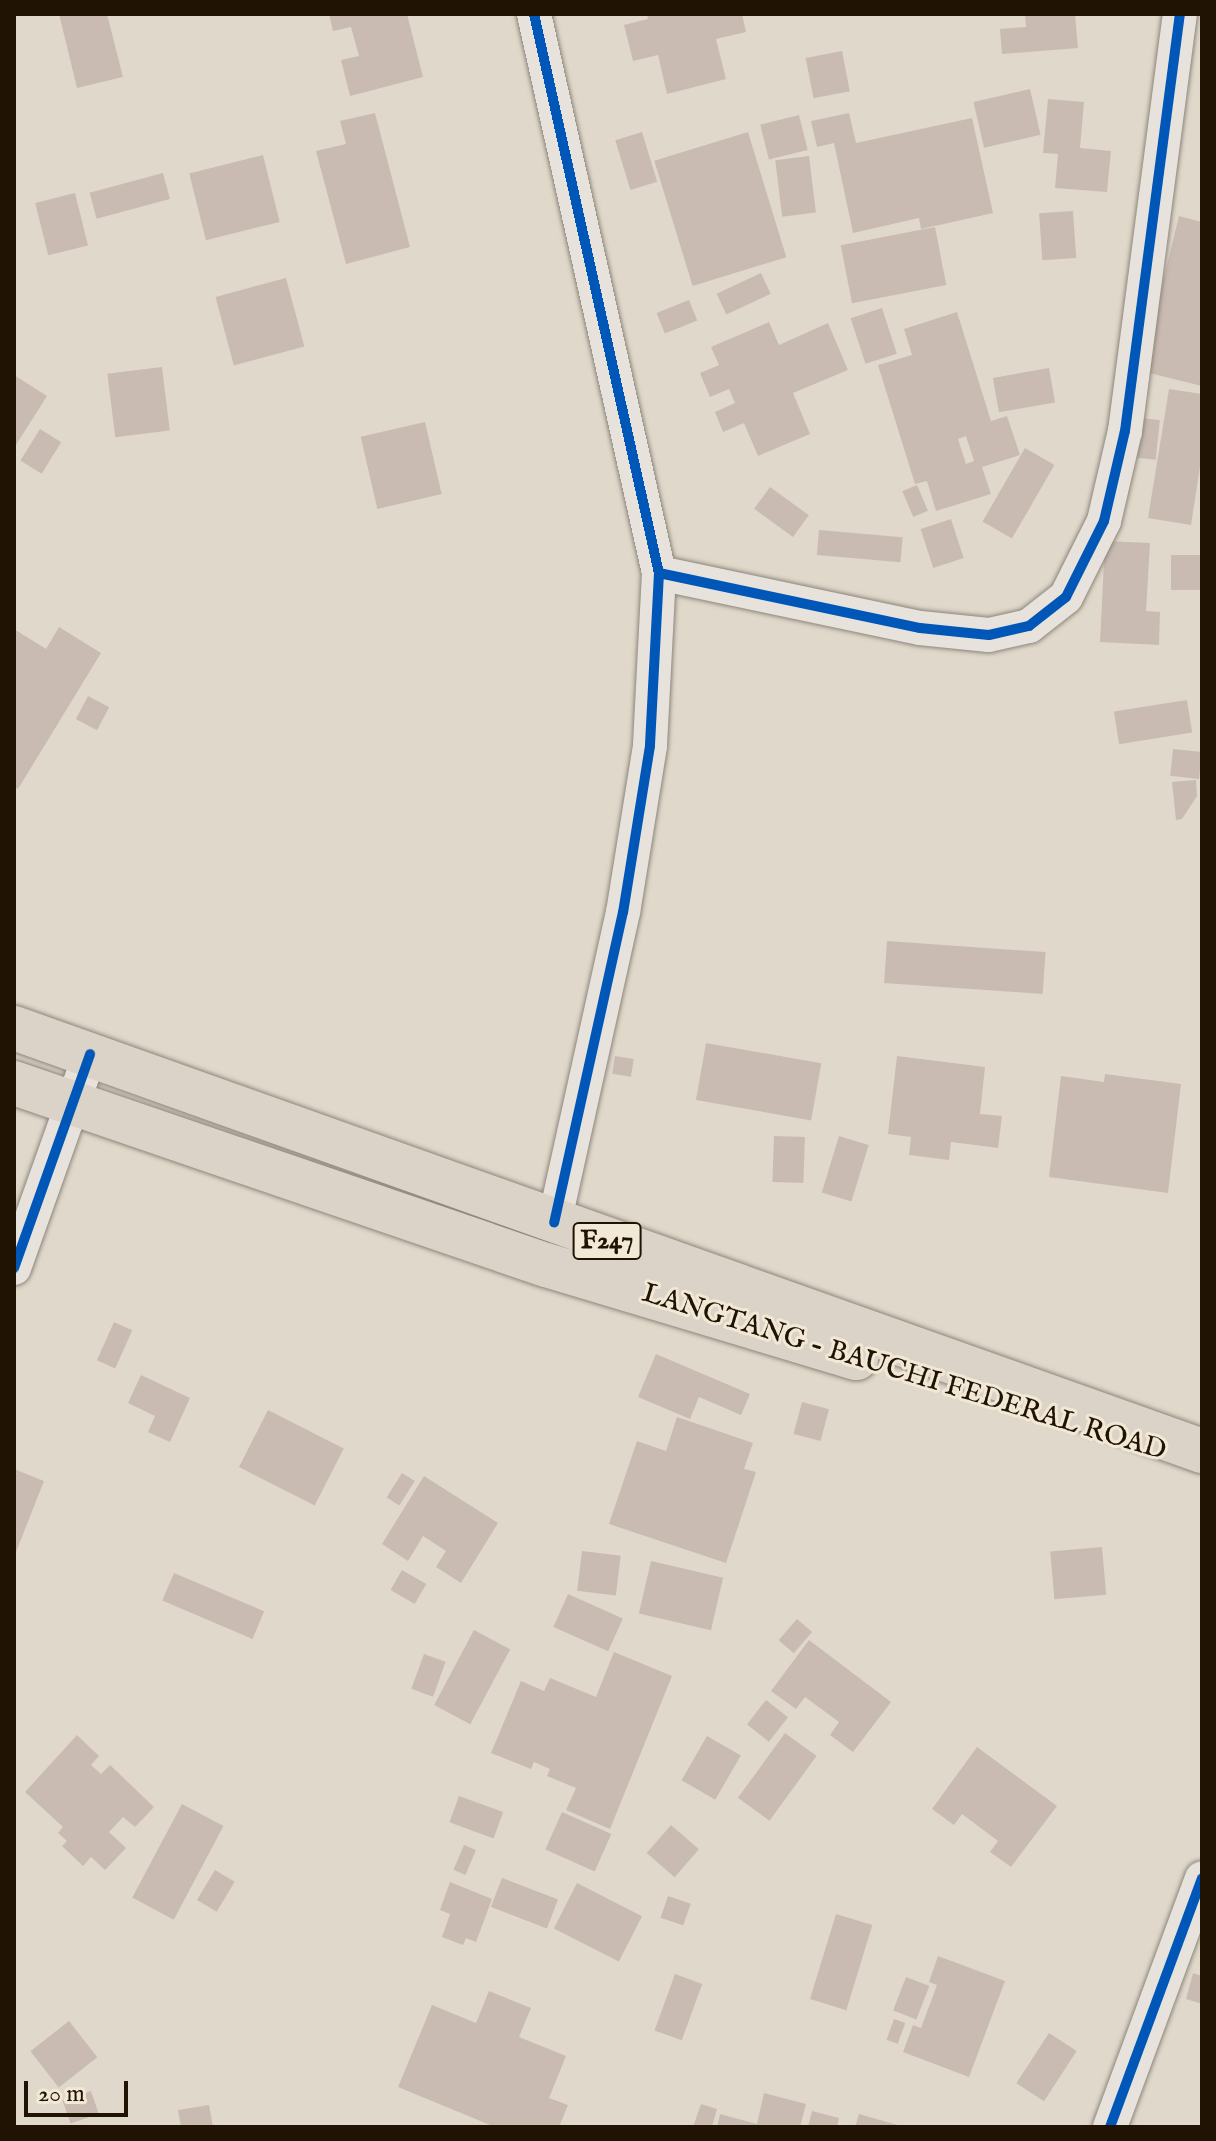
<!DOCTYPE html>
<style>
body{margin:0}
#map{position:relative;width:1216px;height:2141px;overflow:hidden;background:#e0d8ca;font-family:"IM FELL English",serif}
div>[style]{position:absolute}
.building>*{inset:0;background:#cabbb2;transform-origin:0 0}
.roads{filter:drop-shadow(0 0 2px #8c867c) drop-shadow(0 0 2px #8c867c)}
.minor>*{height:34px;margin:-17px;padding:0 17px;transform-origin:17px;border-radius:17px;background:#e7e3dc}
.major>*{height:44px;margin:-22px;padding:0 22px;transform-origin:22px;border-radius:22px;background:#dbd3c7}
.cycleway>*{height:10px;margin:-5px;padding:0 5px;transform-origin:5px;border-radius:5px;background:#0057b8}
span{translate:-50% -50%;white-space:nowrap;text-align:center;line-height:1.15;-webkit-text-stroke:6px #f1e8d6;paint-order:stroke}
.shield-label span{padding:2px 6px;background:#f1e8d6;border:2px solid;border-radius:6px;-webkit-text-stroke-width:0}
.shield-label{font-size:26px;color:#211303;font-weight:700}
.street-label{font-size:28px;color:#211303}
.frame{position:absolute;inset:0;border:16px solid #211303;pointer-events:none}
.scale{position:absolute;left:24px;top:2081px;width:104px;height:36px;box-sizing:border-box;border:4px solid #211303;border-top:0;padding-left:10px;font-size:24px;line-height:28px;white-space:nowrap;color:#211303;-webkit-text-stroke:6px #f1e8d6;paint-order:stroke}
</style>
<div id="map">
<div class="building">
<i style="clip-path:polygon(59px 14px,107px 14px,123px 77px,77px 88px)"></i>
<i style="clip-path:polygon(329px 14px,407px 14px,423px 77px,350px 96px,341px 60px,359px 56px,351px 27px,333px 31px)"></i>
<i style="clip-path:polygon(647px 14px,742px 14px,746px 32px,716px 39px,726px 79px,667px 94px,658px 55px,633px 61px,624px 25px,648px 19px)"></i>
<i style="clip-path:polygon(1025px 14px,1075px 14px,1078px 48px,1002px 54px,1000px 29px,1026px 27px)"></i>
<i style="left:842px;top:51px;width:41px;height:37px;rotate:79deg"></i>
<i style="left:1030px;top:89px;width:47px;height:58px;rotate:77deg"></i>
<i style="clip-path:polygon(1048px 99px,1084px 102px,1080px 148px,1111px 151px,1107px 192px,1055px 188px,1058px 154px,1043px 153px)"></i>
<i style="clip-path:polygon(375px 113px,410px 247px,346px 264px,316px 151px,346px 144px,340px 121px)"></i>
<i style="clip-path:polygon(849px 113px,856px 143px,972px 118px,993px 213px,921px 229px,919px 218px,853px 233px,834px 143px,817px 147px,811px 121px)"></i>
<i style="left:799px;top:115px;width:36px;height:40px;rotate:76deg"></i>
<i style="left:642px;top:132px;width:52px;height:28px;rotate:73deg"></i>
<i style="left:748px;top:132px;width:131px;height:98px;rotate:73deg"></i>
<i style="left:263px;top:155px;width:69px;height:76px;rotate:76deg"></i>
<i style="left:809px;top:156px;width:57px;height:34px;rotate:83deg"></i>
<i style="left:163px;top:173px;width:27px;height:76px;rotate:75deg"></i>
<i style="left:75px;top:193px;width:54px;height:41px;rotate:76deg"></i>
<i style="left:1073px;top:211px;width:47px;height:34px;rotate:86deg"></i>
<i style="clip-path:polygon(1179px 216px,1202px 222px,1202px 386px,1141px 371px)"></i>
<i style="left:935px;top:227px;width:59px;height:96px;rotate:79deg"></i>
<i style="left:761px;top:273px;width:23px;height:49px;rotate:65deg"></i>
<i style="left:286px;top:278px;width:71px;height:73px;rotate:75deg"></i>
<i style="left:689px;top:300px;width:22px;height:35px;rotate:68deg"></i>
<i style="left:882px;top:308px;width:48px;height:33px;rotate:72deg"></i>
<i style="clip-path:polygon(evenodd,957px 312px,991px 421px,1007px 416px,1020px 455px,982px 467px,991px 494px,936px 511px,927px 481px,915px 484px,878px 365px,912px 355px,904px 329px,957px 312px,966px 436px,974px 461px,966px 464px,958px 439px,966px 436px)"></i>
<i style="clip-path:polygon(769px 322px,779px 345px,828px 323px,848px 370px,793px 393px,810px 434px,758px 456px,744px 423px,723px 432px,715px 412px,735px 403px,729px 389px,710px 397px,700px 373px,719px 365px,711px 347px)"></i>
<i style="left:162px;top:367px;width:64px;height:55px;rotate:83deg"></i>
<i style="left:1049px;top:368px;width:35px;height:57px;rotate:80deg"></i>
<i style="clip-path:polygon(14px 375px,47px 396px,14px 448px)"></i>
<i style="clip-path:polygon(1169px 389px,1202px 394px,1202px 454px,1191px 525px,1148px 518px)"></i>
<i style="left:1141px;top:418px;width:19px;height:40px;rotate:6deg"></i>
<i style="left:425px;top:422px;width:74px;height:66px;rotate:77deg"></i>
<i style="left:40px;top:429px;width:25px;height:37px;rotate:32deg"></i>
<i style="left:1025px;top:448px;width:34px;height:85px;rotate:30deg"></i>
<i style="left:917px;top:485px;width:28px;height:16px;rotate:67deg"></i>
<i style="left:770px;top:487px;width:48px;height:27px;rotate:36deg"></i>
<i style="left:951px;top:519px;width:41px;height:32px;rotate:72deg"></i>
<i style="left:819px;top:530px;width:84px;height:25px;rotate:5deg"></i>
<i style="clip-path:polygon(1105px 541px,1150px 543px,1146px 611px,1160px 612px,1159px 645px,1100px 642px)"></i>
<i style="left:1202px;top:555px;width:35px;height:31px;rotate:90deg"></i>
<i style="clip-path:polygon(59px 627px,101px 653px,18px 789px,14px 787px,14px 629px,46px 649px)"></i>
<i style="left:88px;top:696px;width:24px;height:26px;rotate:28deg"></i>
<i style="left:1187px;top:700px;width:33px;height:74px;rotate:81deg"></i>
<i style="left:1173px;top:749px;width:29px;height:27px;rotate:6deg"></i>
<i style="clip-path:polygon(1196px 780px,1197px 796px,1182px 819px,1176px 820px,1172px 782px)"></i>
<i style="left:887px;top:941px;width:159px;height:42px;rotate:4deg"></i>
<i style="left:706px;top:1043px;width:117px;height:58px;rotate:10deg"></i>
<i style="left:615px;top:1056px;width:19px;height:18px;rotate:9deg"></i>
<i style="clip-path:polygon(897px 1056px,985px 1067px,980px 1114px,1002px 1116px,998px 1148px,951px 1142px,949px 1160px,909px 1155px,911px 1137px,888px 1134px)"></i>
<i style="clip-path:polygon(1105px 1074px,1181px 1084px,1168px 1193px,1049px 1177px,1061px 1076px,1104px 1082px)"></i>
<i style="left:774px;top:1136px;width:31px;height:46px;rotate:2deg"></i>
<i style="left:839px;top:1136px;width:31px;height:59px;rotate:17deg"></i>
<i style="left:114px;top:1322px;width:20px;height:42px;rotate:24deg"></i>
<i style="clip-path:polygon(656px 1354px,750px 1394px,741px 1415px,699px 1397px,690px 1419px,638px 1397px)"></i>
<i style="clip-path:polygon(141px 1375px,190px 1398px,170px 1442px,148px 1432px,155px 1416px,128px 1403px)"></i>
<i style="left:802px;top:1402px;width:28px;height:33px;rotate:15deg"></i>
<i style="left:268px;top:1410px;width:85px;height:64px;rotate:27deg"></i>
<i style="clip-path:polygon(677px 1417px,753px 1443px,744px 1469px,756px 1472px,726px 1563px,609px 1524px,637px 1441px,666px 1451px)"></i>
<i style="clip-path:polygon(14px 1469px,44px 1481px,14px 1557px)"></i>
<i style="left:402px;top:1473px;width:15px;height:29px;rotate:32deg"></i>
<i style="clip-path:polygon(424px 1476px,498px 1523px,461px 1583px,436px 1567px,446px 1551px,423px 1536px,408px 1561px,382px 1544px)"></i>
<i style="left:1102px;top:1547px;width:48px;height:52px;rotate:85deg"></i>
<i style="left:582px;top:1551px;width:39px;height:40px;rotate:7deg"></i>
<i style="left:651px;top:1561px;width:74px;height:54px;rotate:13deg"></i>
<i style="left:402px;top:1570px;width:28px;height:23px;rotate:30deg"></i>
<i style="left:174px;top:1573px;width:98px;height:30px;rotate:23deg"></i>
<i style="left:568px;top:1594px;width:60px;height:36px;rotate:24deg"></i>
<i style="left:797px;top:1619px;width:20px;height:28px;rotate:41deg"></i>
<i style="left:474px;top:1630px;width:41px;height:85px;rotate:28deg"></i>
<i style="clip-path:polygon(809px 1640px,891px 1702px,853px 1752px,830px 1735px,839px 1722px,805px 1697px,796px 1709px,771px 1691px)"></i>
<i style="clip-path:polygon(614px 1652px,672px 1676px,610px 1829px,566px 1810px,576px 1788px,547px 1776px,550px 1769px,534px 1762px,531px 1769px,491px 1753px,521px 1681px,544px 1691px,550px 1678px,596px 1697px)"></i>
<i style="left:424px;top:1654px;width:23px;height:37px;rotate:20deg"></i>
<i style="left:766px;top:1700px;width:28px;height:31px;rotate:38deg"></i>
<i style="left:785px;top:1733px;width:39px;height:80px;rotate:36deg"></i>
<i style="clip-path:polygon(77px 1735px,99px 1756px,91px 1765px,101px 1774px,110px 1765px,154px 1807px,135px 1827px,123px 1817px,109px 1832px,126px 1848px,105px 1870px,91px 1857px,83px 1866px,62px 1846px,67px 1841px,58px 1833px,63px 1827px,25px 1792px)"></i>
<i style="left:707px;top:1736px;width:39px;height:51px;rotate:30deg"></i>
<i style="clip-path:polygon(977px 1747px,1057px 1806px,1011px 1867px,990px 1852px,998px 1841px,962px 1814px,954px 1825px,932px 1809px)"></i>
<i style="left:459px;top:1796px;width:47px;height:28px;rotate:20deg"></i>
<i style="left:182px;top:1804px;width:47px;height:106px;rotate:28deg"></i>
<i style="left:562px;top:1812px;width:54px;height:41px;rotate:24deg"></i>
<i style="left:671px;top:1825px;width:37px;height:37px;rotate:41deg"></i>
<i style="left:464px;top:1845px;width:13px;height:27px;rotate:23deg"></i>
<i style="left:215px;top:1870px;width:23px;height:35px;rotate:31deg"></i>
<i style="left:502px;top:1878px;width:60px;height:31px;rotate:21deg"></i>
<i style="clip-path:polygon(450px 1882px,492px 1899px,476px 1942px,466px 1938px,463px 1945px,442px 1937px,450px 1914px,440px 1910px)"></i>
<i style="left:577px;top:1883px;width:73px;height:51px;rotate:27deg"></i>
<i style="left:668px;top:1896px;width:24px;height:23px;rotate:19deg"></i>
<i style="left:836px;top:1914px;width:38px;height:89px;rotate:17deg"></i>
<i style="clip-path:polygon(938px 1956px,1005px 1981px,969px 2077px,903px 2052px,913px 2025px,921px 2028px,937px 1985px,929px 1982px)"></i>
<i style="clip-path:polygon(1193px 1973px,1202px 1976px,1202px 2004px,1186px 1999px)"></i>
<i style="left:675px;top:1974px;width:29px;height:60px;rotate:20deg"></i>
<i style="left:906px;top:1977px;width:25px;height:36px;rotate:21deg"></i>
<i style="clip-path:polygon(489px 1991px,531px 2008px,519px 2037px,566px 2056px,549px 2098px,568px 2105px,559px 2127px,495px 2127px,398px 2087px,432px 2005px,476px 2023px)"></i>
<i style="left:894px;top:2019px;width:12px;height:22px;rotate:20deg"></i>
<i style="left:69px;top:2021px;width:46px;height:49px;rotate:52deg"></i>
<i style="left:1049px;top:2033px;width:33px;height:60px;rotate:33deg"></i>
<i style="left:91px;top:2091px;width:24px;height:30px;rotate:71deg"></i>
<i style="clip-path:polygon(764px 2093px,806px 2104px,800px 2127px,717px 2127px,720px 2114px,757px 2124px)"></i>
<i style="clip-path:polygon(701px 2104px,717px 2109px,712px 2127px,693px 2127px)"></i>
<i style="clip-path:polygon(209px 2105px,213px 2127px,181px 2127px,178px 2110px)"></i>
<i style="clip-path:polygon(812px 2111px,839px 2118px,837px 2127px,808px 2127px)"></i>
<i style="clip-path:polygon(859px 2114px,901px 2126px,901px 2127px,855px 2127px)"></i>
</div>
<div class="roads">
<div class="minor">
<i style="left:534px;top:14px;width:573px;rotate:77.4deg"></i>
<i style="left:659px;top:573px;width:173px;rotate:93deg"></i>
<i style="left:650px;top:746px;width:168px;rotate:99.2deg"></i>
<i style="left:623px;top:912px;width:318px;rotate:102.5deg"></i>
<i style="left:659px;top:573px;width:267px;rotate:11.9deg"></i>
<i style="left:920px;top:628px;width:69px;rotate:5.8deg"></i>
<i style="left:989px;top:635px;width:41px;rotate:-12.7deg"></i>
<i style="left:1029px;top:626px;width:47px;rotate:-38.1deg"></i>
<i style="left:1066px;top:597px;width:85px;rotate:-63.4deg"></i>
<i style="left:1104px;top:521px;width:92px;rotate:-76.9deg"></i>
<i style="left:1125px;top:431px;width:421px;rotate:-82.5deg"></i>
<i style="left:14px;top:1268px;width:227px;rotate:-70.4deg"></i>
<i style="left:1110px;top:2127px;width:265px;rotate:-69.7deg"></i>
</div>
<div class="major">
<i style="left:14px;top:1028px;width:1261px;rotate:19.6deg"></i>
<i style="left:14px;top:1083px;width:562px;rotate:18.89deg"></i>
<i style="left:546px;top:1265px;width:324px;rotate:16.7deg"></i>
</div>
</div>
<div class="cycleway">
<i style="left:534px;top:14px;width:573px;rotate:77.4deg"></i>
<i style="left:659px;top:573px;width:173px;rotate:93deg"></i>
<i style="left:650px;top:746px;width:168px;rotate:99.2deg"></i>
<i style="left:623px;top:912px;width:318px;rotate:102.5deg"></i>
<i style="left:659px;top:573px;width:267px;rotate:11.9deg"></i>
<i style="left:920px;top:628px;width:69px;rotate:5.8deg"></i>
<i style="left:989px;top:635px;width:41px;rotate:-12.7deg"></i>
<i style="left:1029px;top:626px;width:47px;rotate:-38.1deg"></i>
<i style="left:1066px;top:597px;width:85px;rotate:-63.4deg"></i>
<i style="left:1104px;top:521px;width:92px;rotate:-76.9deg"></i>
<i style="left:1125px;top:431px;width:421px;rotate:-82.5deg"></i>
<i style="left:14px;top:1268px;width:227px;rotate:-70.4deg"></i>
<i style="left:1110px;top:2127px;width:265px;rotate:-69.7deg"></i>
</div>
<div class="shield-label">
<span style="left:607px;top:1241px">F247</span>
</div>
<div class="street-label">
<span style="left:904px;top:1373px;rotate:17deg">LANGTANG - BAUCHI FEDERAL ROAD</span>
</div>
<div class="frame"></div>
<div class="scale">20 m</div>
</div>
